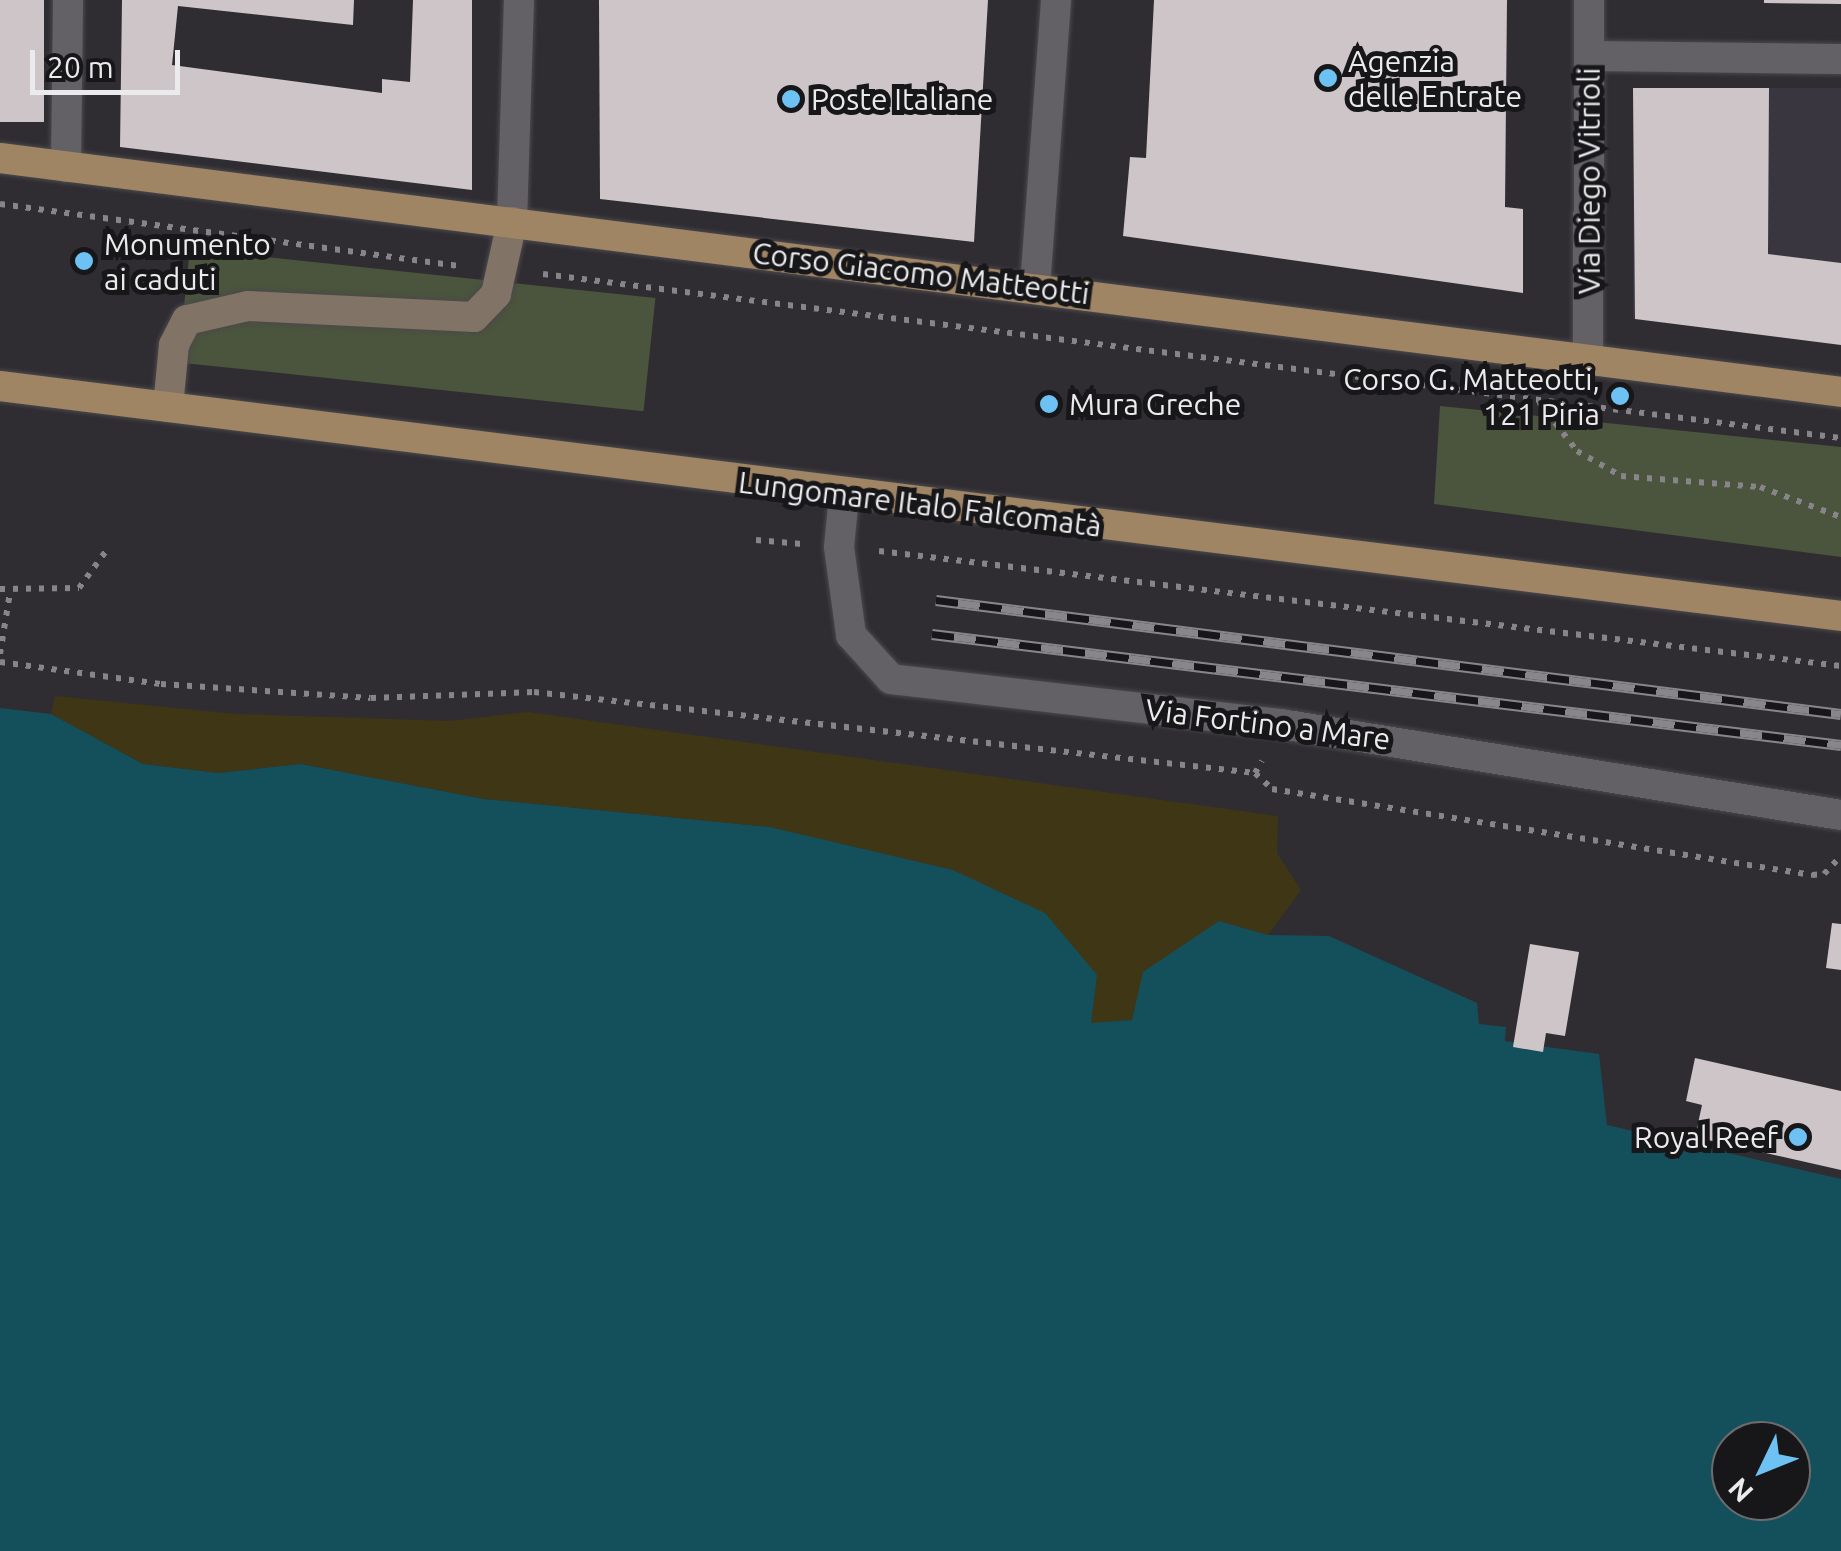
<!DOCTYPE html>
<meta charset="utf-8">
<style>
body{margin:0}
#map{position:relative;width:1841px;height:1551px;overflow:hidden;background:#2f2d32;font-family:Ubuntu,sans-serif}
div>[style]{position:absolute}
.built>*{inset:0;background:#3a3640;transform-origin:0 0}
.green>*{inset:0;background:#4b543d;transform-origin:0 0}
.sand>*{inset:0;background:#3e3615}
.water>*{inset:0;background:#144f5c}
.building>*{inset:0;background:#cdc5c7;transform-origin:0 0}
.path>*{height:6px;margin-top:-3px;transform-origin:0;background:repeating-linear-gradient(90deg,#878589 0 5px,transparent 0 13px)}
.roads{filter:drop-shadow(0 0 2px #4b494d) drop-shadow(0 0 2px #4b494d)}
.street>*{height:30px;margin:-15px;padding:0 15px;transform-origin:15px;border-radius:15px;background:#636066}
.secondary>*{height:30px;margin:-15px;padding:0 15px;transform-origin:15px;border-radius:15px;background:#817365}
.primary>*{height:30px;margin:-15px;padding:0 15px;transform-origin:15px;border-radius:15px;background:#a08564}
.rail>*{height:11px;margin-top:-5.5px;transform-origin:0;background:repeating-linear-gradient(90deg,#171618 0 22px,#88868a 0 44px);box-sizing:border-box;border-block:2px solid #88868a}
.dots>*{width:28px;height:28px;translate:-50% -50%;box-sizing:border-box;border:5px solid #171618;border-radius:50%}
span{translate:-50% -50%;white-space:nowrap;text-align:center;line-height:1.15;-webkit-text-stroke:10px #171618;paint-order:stroke}
.poi-label{font-size:30px;color:#ebeaed}
.left{translate:0 -50%;text-align:left}
.right{translate:-100% -50%;text-align:right}
.street-label{font-size:30px;color:#ebeaed}
.north{position:absolute;left:1711px;top:1421px;width:100px;height:100px;box-sizing:border-box;background:#171618;border:2px solid #6c6b6d;border-radius:50%;rotate:227deg;font-size:28px;font-weight:700;line-height:40px;text-align:center;color:#ebeaed}
.north::after{content:'';display:block;margin:auto;width:35px;height:45px;background:#6ec2f3;clip-path:polygon(50% 0,100% 100%,50% 72%,0 100%)}
.scale{position:absolute;left:30px;top:50px;width:150px;height:45px;box-sizing:border-box;border:5px solid #ebeaed;border-top:0;padding-left:12px;font-size:30px;line-height:35px;white-space:nowrap;color:#ebeaed;-webkit-text-stroke:8px #171618;paint-order:stroke}
</style>
<div id="map">
<div class="built">
<i style="left:1633px;top:88px;width:208px;height:231px"></i>
</div>
<div class="green">
<i style="left:190px;top:249px;width:468px;height:114px;rotate:6deg"></i>
<i style="clip-path:polygon(1440px 406px,1841px 447px,1841px 557px,1434px 504px)"></i>
</div>
<div class="sand">
<i style="clip-path:polygon(55px 696px,236px 714px,449px 721px,528px 712px,1278px 816px,1277px 853px,1301px 890px,1268px 935px,1218px 921px,1133px 1020px,1090px 1024px,952px 870px,770px 827px,484px 799px,301px 764px,218px 773px,143px 764px,51px 714px)"></i>
</div>
<div class="water">
<i style="clip-path:polygon(evenodd,0 708px,51px 714px,143px 764px,218px 773px,301px 764px,484px 799px,770px 827px,953px 870px,1045px 913px,1097px 975px,1091px 1023px,1132px 1020px,1143px 972px,1219px 921px,1268px 935px,1329px 936px,1477px 1003px,1479px 1024px,1506px 1027px,1505px 1041px,1599px 1054px,1607px 1125px,1841px 1179px,1841px 1551px,0 1551px,0 708px,1731px 1441px,1791px 1441px,1791px 1501px,1731px 1501px,1731px 1441px)"></i>
</div>
<div class="building">
<i style="left:0;top:0;width:44px;height:122px"></i>
<i style="clip-path:polygon(122px 0,354px 0,353px 25px,178px 6px,172px 65px,382px 93px,382px 79px,410px 82px,413px 0,472px 0,472px 190px,120px 147px)"></i>
<i style="clip-path:polygon(599px 0,988px 0,974px 242px,600px 199px)"></i>
<i style="clip-path:polygon(1154px 0,1507px 0,1505px 207px,1523px 209px,1523px 293px,1123px 236px,1130px 157px,1146px 158px)"></i>
<i style="clip-path:polygon(1764px 0,1841px 0,1841px 4px,1764px 3px)"></i>
<i style="clip-path:polygon(1633px 88px,1769px 88px,1768px 254px,1841px 263px,1841px 345px,1635px 319px)"></i>
<i style="clip-path:polygon(1832px 923px,1841px 924px,1841px 970px,1826px 968px)"></i>
<i style="clip-path:polygon(1530px 944px,1579px 952px,1565px 1036px,1546px 1033px,1543px 1052px,1513px 1047px)"></i>
<i style="clip-path:polygon(1695px 1058px,1841px 1091px,1841px 1170px,1695px 1137px,1702px 1105px,1686px 1101px)"></i>
</div>
<div class="path">
<i style="left:0;top:204px;width:465px;rotate:7.7deg"></i>
<i style="left:543px;top:274px;width:1308px;rotate:7.2deg"></i>
<i style="left:1539px;top:402px;width:62px;rotate:52.2deg"></i>
<i style="left:1577px;top:451px;width:51px;rotate:29.6deg"></i>
<i style="left:1621px;top:476px;width:139px;rotate:4.5deg"></i>
<i style="left:1760px;top:487px;width:86px;rotate:20.3deg"></i>
<i style="left:756px;top:540px;width:46px;rotate:5deg"></i>
<i style="left:879px;top:551px;width:969px;rotate:6.82deg"></i>
<i style="left:0;top:589px;width:79px;rotate:-0.7deg"></i>
<i style="left:79px;top:588px;width:51px;rotate:-53.8deg"></i>
<i style="left:0;top:654px;width:63px;rotate:-80.8deg"></i>
<i style="left:0;top:662px;width:162px;rotate:7.8deg"></i>
<i style="left:161px;top:684px;width:210px;rotate:3.8deg"></i>
<i style="left:371px;top:698px;width:163px;rotate:-2.1deg"></i>
<i style="left:534px;top:692px;width:726px;rotate:6.41deg"></i>
<i style="left:1255px;top:773px;width:14px;rotate:-60deg"></i>
<i style="left:1255px;top:773px;width:23px;rotate:43deg"></i>
<i style="left:1272px;top:789px;width:547px;rotate:9.05deg"></i>
<i style="left:1812px;top:875px;width:12px;rotate:-5deg"></i>
<i style="left:1824px;top:874px;width:23px;rotate:-47deg"></i>
</div>
<div class="roads">
<div class="street">
<i style="left:1589px;top:56px;width:252px;rotate:0.7deg"></i>
<i style="left:66px;top:167px;width:167px;rotate:-89.3deg"></i>
<i style="left:512px;top:222px;width:222px;rotate:-88.2deg"></i>
<i style="left:1035px;top:287px;width:288px;rotate:-85.8deg"></i>
<i style="left:1588px;top:362px;width:362px;rotate:-89.8deg"></i>
<i style="left:844px;top:496px;width:51px;rotate:95.6deg"></i>
<i style="left:839px;top:547px;width:89px;rotate:82.2deg"></i>
<i style="left:851px;top:635px;width:59px;rotate:47.7deg"></i>
<i style="left:891px;top:679px;width:393px;rotate:6.6deg"></i>
<i style="left:1281px;top:724px;width:567px;rotate:9.23deg"></i>
</div>
<div class="secondary">
<i style="left:168px;top:407px;width:62px;rotate:-84.5deg"></i>
<i style="left:174px;top:345px;width:28px;rotate:-63deg"></i>
<i style="left:187px;top:320px;width:63px;rotate:-12.9deg"></i>
<i style="left:248px;top:306px;width:226px;rotate:2.8deg"></i>
<i style="left:474px;top:317px;width:32px;rotate:-46deg"></i>
<i style="left:496px;top:294px;width:74px;rotate:-77.5deg"></i>
</div>
<div class="primary">
<i style="left:0;top:158px;width:1856px;rotate:7.24deg"></i>
<i style="left:0;top:386px;width:1855px;rotate:7.12deg"></i>
</div>
</div>
<div class="rail">
<i style="left:936px;top:600px;width:912px;rotate:7.18deg"></i>
<i style="left:932px;top:634px;width:916px;rotate:6.96deg"></i>
</div>
<div class="dots">
<i style="left:1328px;top:78px;background:#6ec2f3"></i>
<i style="left:791px;top:99px;background:#6ec2f3"></i>
<i style="left:84px;top:261px;background:#6ec2f3"></i>
<i style="left:1620px;top:396px;background:#6ec2f3"></i>
<i style="left:1049px;top:404px;background:#6ec2f3"></i>
<i style="left:1798px;top:1137px;background:#6ec2f3"></i>
</div>
<div class="poi-label">
<span class="left" style="left:1348px;top:78px">Agenzia<br>delle Entrate</span>
<span class="left" style="left:811px;top:99px">Poste Italiane</span>
<span class="left" style="left:104px;top:261px">Monumento<br>ai caduti</span>
<span class="right" style="left:1600px;top:396px">Corso G. Matteotti,<br>121 Piria</span>
<span class="left" style="left:1069px;top:404px">Mura Greche</span>
<span class="right" style="left:1778px;top:1137px">Royal Reef</span>
</div>
<div class="street-label">
<span style="left:1589px;top:181px;rotate:-90deg">Via Diego Vitrioli</span>
<span style="left:921px;top:273px;rotate:7deg">Corso Giacomo Matteotti</span>
<span style="left:920px;top:504px;rotate:7deg">Lungomare Italo Falcomatà</span>
<span style="left:1268px;top:724px;rotate:7deg">Via Fortino a Mare</span>
</div>
<div class="north">N</div>
<div class="scale">20 m</div>
</div>
